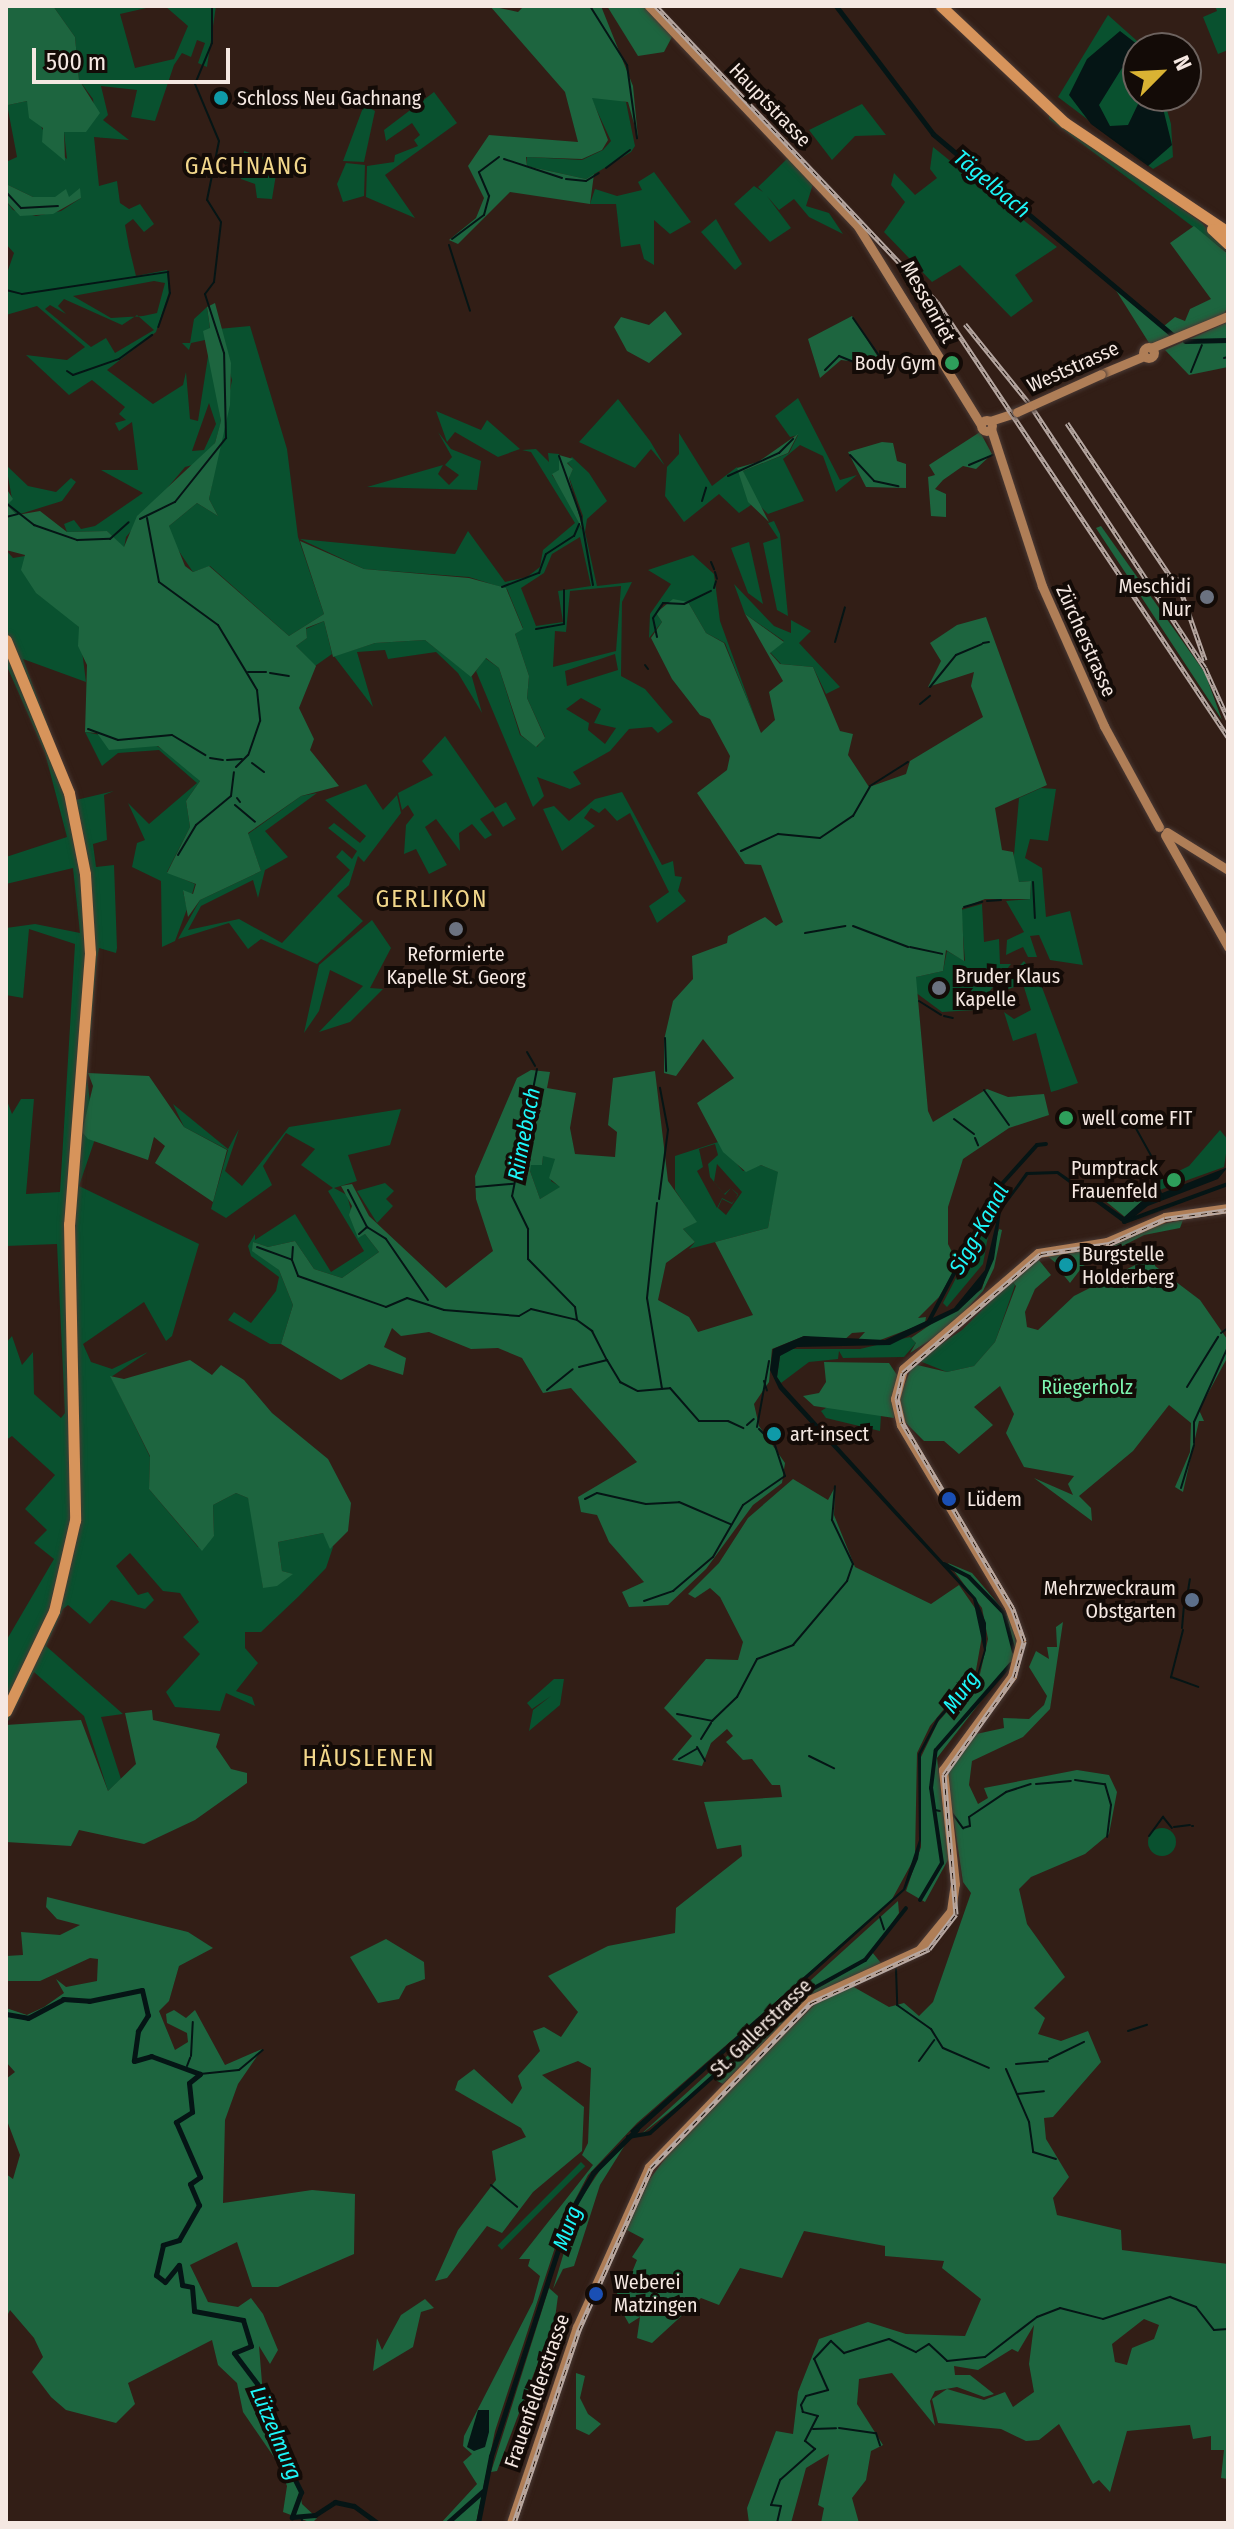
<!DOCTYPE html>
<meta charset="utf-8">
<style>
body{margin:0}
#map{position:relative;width:1234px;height:2529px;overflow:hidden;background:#321e16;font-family:"Fira Sans Condensed",sans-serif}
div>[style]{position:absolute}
.green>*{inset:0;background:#09512f;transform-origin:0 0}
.round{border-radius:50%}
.forest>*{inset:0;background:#1d653f}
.water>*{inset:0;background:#051515}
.stream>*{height:2px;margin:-1px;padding:0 1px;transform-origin:1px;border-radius:1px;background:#051515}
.canal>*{height:4px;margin:-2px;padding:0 2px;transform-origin:2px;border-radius:2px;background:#051515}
.river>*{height:5px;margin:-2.5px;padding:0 2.5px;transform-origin:2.5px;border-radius:2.5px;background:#051515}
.roads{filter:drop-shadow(0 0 2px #493934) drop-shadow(0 0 2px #493934)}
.major>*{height:9px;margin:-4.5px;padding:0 4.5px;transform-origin:4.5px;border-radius:4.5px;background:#af7e57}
.major>.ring{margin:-4.5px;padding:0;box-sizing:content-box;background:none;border:9px solid #af7e57;border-radius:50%}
.highway>*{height:11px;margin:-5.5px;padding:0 5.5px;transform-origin:5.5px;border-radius:5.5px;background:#d7945b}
.rail>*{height:5px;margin-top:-2.5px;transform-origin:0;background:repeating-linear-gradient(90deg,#130b07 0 6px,#b6a7a1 0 12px);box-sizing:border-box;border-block:2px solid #b6a7a1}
.bridges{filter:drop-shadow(0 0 2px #493934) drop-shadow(0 0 2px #493934)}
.major-bridge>*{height:9px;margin:-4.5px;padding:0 4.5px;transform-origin:4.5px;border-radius:4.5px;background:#af7e57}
.dots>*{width:22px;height:22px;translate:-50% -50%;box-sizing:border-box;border:4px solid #130b07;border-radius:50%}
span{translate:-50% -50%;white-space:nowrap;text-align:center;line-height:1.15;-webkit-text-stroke:8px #130b07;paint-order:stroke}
.poi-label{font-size:20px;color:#f5e8e2}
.left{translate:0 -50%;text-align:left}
.right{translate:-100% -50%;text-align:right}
.street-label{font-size:20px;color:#f5e8e2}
.park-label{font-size:20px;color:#7df6b0}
.water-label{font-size:22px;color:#1df5f8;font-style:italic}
.quarter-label{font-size:24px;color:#f2d78b;letter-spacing:2px}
.frame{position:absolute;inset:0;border:8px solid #f5e8e2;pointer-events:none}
.north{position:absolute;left:1122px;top:32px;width:80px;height:80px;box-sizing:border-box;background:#130b07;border:2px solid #6d635f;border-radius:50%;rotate:66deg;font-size:22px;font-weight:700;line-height:32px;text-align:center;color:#f5e8e2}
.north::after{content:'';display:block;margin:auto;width:28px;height:36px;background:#dab333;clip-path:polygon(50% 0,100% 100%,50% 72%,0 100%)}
.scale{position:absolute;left:32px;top:48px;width:198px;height:36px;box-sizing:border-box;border:4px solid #f5e8e2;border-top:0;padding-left:10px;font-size:24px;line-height:28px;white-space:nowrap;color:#f5e8e2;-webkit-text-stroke:6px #130b07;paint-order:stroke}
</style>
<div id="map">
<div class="green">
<i style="clip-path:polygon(evenodd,53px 6px,155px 6px,120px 14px,135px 68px,174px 59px,188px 26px,165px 6px,216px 6px,207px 67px,198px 63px,205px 43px,197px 40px,191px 57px,182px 53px,174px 65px,155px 121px,131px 117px,137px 90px,101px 86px,108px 115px,103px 120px,129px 140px,94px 137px,99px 186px,117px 181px,120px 203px,129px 209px,140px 204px,154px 224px,144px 232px,133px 219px,125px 225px,129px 247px,136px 276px,167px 270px,169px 292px,156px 332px,107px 370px,153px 404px,183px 385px,186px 372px,190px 419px,198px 421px,209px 350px,205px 340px,191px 343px,189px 350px,182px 343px,190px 343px,194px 319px,207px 307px,210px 329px,204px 332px,211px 349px,221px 422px,215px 443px,196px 464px,185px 467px,126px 537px,124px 548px,107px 531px,67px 532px,64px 524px,74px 520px,81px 529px,95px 526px,143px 493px,101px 470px,138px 470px,132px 422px,119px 431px,115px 423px,126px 420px,119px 414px,125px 407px,92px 380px,69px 395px,26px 355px,67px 360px,85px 347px,37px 306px,6px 315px,6px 276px,14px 253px,6px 244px,6px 201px,13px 210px,36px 216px,61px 211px,81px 198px,66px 197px,66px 190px,55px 198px,33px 197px,6px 184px,6px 162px,17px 157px,6px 99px,8px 105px,27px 101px,53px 148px,67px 159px,64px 132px,88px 127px,95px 118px,93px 99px,79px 80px,75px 37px,53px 6px,154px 281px,165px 283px,157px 313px,143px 316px,111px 318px,73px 296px,154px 281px,53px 6px,64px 299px,122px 325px,137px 315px,154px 330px,115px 353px,106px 338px,91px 347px,45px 309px,50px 305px,66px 314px,58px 306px,64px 299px,53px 6px,209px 403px,216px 424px,204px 450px,192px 451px,209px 403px)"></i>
<i style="clip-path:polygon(1215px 6px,1228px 6px,1228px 50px,1218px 54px,1203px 17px,1217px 11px)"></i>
<i style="clip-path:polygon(1108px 15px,1145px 48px,1138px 48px,1138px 96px,1163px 96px,1171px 124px,1173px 157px,1153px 169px,1058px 97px)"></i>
<i style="clip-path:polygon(434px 92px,457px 123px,385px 175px,415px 218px,366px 197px,367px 166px,394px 162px,395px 155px,418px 146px,414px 140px,420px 135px,412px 123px,386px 141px,384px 130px)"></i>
<i style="clip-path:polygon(600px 95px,626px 102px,635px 146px,631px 152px,586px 179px,527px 166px,527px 157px,582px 160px,603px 150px,611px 141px,591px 98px)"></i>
<i style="clip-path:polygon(862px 104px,886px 135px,855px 136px,832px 160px,809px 130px)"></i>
<i style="clip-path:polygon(364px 105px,375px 111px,364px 162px,343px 161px)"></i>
<i style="clip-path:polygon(1049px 114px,1202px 223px,1228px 253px,1049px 119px)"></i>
<i style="clip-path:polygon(933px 147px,1057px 247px,1015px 275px,1033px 301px,1011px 317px,960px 265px,932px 282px,884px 232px,905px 202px,891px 185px,894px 173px,915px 195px,937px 178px,930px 169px)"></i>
<i style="clip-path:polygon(244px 151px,278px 162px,272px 199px,257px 198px,255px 184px,241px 179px)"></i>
<i style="clip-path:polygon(790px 156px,814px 181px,806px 206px,829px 213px,843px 234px,809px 217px,794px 199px,779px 210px,767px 196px,791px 228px,770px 242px,734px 204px,754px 186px,763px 192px,758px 187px)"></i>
<i style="clip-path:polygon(346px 163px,365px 165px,364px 196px,343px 202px,337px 184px)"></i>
<i style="clip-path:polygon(654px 172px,691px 222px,670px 234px,654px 220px,654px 265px,644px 259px,640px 244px,621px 247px,616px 204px,590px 204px,595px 189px,617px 196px,642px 190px,638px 182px)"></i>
<i style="clip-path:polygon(716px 219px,742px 264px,735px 270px,701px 232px)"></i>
<i style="clip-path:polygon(250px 326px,287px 449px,298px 537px,324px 614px,289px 636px,210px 566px,193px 572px,170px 538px,169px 526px,197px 503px,218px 516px,209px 499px,232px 380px,218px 329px)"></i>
<i style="clip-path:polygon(798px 398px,840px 480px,857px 475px,836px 492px,823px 456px,800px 445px,783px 459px,804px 501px,768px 514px,753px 499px,743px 471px,789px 453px,798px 435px,790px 437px,775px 416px)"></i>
<i style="clip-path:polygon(618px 399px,650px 441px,665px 466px,651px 449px,635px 468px,579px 442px)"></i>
<i style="clip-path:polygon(436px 411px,481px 430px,487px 420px,520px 449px,498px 457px,455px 432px,447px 442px)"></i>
<i style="clip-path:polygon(438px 432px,451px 449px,481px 461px,477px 490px,367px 487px,443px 465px,438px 474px,449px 485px,459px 475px,445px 465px,452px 457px)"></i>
<i style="clip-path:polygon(679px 433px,712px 486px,737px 467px,751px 505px,739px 513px,719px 494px,684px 522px,665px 496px,667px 467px,679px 454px)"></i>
<i style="clip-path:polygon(evenodd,536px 449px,549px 462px,548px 453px,559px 454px,559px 471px,552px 475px,578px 513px,581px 530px,583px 516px,569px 477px,573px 469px,567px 462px,572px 457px,589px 473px,607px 501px,587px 519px,585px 532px,597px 586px,632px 582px,622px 602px,621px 676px,645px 689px,673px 722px,658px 733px,652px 727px,629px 729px,610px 751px,573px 772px,581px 784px,570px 789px,537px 777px,544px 796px,533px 807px,476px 671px,485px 658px,499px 668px,520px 735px,537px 747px,545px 737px,527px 698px,529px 676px,515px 634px,523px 628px,507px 589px,469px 577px,364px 569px,300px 539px,455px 554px,468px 531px,505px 582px,527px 577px,540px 567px,543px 550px,575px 523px,531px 452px,522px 450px,536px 449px,580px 537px,591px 586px,558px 591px,563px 622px,536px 626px,521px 588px,544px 573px,552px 554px,580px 537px,536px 449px,621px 586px,616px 651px,553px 667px,555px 631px,566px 632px,570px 591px,621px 586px,536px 449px,615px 654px,618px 670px,567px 686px,565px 671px,615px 654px,536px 449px,581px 698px,601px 709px,594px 723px,616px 728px,605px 744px,588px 730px,589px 723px,566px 709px,581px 698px)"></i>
<i style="clip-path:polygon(6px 465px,28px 486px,56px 492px,71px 478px,76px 482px,62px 501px,17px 515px,7px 505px,12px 499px)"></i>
<i style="clip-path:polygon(774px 521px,780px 534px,788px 616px,777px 610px,763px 543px,778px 538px,768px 523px)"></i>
<i style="clip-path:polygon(749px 542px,763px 604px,748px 593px,731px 548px)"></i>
<i style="clip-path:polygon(6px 550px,13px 558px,25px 556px,40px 596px,65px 609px,79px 627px,86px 682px,23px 659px,76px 800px,114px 791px,104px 795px,107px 840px,93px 844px,96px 867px,114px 865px,117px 948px,116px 953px,99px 948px,97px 958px,87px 1079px,95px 1139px,79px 1186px,199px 1244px,172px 1336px,166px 1341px,144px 1302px,83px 1344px,91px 1362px,112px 1369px,148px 1352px,111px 1377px,150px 1457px,149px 1489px,198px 1547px,214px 1536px,213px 1505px,236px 1493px,248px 1498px,253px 1512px,263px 1587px,292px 1574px,282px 1571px,278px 1542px,323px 1533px,333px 1547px,326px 1568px,299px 1596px,261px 1632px,245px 1632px,245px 1648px,258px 1663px,236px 1691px,252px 1697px,255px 1706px,226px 1693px,220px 1711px,175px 1707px,166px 1692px,200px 1654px,183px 1637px,199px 1622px,180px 1593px,163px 1591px,130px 1553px,116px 1566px,138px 1595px,148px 1592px,154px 1600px,145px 1609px,111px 1600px,90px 1624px,68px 1605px,63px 1609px,46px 1646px,123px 1714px,101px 1717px,121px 1779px,108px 1791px,84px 1716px,34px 1672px,6px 1725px,6px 1641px,54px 1559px,34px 1543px,47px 1530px,25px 1509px,55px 1475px,12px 1436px,6px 1440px,6px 1343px,12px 1336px,22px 1365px,33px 1352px,34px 1394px,61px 1418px,65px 1413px,57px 1244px,6px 1246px,6px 1098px,12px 1114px,21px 1099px,34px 1099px,26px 1194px,60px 1192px,75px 944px,29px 929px,23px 998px,6px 995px,6px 928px,35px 924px,80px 933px,73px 868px,6px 884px,6px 857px,67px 837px,45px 753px,6px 664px)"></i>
<i style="clip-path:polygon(693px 555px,714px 574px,720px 621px,761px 734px,725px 643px,706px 633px,688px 602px,663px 602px,656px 613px,662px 622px,649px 638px,650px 614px,671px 584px,648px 570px)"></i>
<i style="clip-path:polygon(734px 584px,774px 626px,791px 633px,791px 620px,811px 631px,799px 643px,840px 687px,826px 694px,813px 667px,781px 664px,770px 652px,784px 641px,745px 614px)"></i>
<i style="clip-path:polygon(324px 621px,332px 654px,315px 666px,296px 646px,307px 638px,306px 629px)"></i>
<i style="clip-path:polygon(425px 640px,472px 677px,482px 713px,458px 673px,436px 652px,388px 659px,385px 650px,357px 652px,373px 707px,334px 656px,375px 643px)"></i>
<i style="clip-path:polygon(85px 732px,157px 746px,182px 761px,200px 781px,186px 801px,190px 827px,167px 872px,195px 884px,192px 894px,183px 891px,187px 909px,175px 941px,162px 947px,161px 881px,132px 867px,137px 843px,145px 840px,128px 803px,149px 824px,197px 783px,159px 750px,118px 753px,102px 766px)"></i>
<i style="clip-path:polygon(445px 736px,495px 808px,506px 802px,516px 819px,503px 827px,493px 811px,480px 819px,492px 835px,485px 839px,472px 824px,459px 833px,460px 851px,436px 819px,425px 827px,447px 865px,429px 874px,416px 849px,404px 854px,406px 825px,414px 815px,408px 805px,402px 810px,398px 793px,433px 775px,422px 761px)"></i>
<i style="clip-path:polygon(366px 784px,383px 810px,397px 795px,401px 813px,364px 862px,358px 856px,349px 885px,337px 896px,363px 921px,317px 964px,261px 939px,248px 949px,229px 923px,178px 939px,200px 900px,261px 871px,248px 834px,301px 796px,317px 793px,265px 831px,288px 857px,265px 870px,258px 898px,253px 880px,201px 906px,188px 930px,239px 919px,282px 943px,350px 870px,336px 857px,342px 850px,352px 859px,357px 851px,328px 828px,334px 823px,360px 843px,366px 836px,325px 800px)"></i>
<i style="clip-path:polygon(1041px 788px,1056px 789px,1048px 841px,1030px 839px,1025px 858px,1042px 868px,1046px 917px,1070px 911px,1083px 965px,1050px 960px,1039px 935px,1030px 936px,1037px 957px,1028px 957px,1023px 947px,1006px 955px,1007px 940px,1024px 932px,1006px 901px,1030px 899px,1031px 881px,1019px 882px,1013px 866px,1019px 798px)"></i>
<i style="clip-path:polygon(622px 792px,662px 865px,673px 861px,675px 876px,682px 877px,678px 891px,686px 901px,657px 923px,649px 906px,669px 892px,630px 813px,617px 821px,605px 808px,599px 813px,591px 808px,584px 818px,595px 826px,562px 851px,543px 809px,554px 806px,569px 821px,595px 799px)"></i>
<i style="clip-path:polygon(982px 904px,984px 942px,999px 939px,1000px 964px,1011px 964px,975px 1010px,942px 1012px,915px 992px,916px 977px,943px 971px,947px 951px,965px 961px,961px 910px)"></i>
<i style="clip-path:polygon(372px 920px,391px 948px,370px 988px,383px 989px,350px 1022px,319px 1032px,363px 986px,330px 970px,319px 1011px,304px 1033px,319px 965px)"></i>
<i style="clip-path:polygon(1024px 961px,1040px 982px,1078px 1083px,1058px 1090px,1051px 1092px,1036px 1033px,1013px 1041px,1004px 1012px,1014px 1019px,1031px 1010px,1023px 984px,1003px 991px,1003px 1009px,988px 998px)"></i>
<i style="clip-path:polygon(173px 1104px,228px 1149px,239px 1129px,225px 1171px,242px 1186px,289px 1127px,401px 1109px,390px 1145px,348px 1155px,357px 1181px,334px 1188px,347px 1195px,358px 1237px,365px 1234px,379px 1252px,342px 1278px,314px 1269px,295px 1241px,268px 1247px,253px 1242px,279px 1270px,293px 1305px,281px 1344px,270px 1344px,228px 1320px,234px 1312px,251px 1323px,276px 1291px,279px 1277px,251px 1256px,248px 1246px,255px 1234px,255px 1240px,295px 1214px,331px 1272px,364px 1251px,328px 1191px,333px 1188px,301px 1165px,315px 1149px,286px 1133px,263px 1166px,272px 1185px,226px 1218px,211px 1209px,228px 1150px,184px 1127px)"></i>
<i style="clip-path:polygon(1220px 1130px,1228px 1140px,1224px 1167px,1143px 1196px,1142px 1189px,1189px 1166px)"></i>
<i style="clip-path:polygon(evenodd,718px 1142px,743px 1171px,761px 1165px,779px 1172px,768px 1228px,689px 1249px,695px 1242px,683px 1229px,696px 1222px,675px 1190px,675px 1156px,718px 1142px,715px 1144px,718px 1155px,708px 1164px,710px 1177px,725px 1195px,731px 1188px,738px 1195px,732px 1203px,722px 1198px,717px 1208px,697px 1171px,703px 1167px,699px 1149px,715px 1144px,718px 1142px,717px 1164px,742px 1192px,726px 1215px,718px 1208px,722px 1199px,732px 1204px,738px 1194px,731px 1188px,724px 1194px,714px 1182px,717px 1164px)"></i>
<i style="clip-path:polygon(543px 1155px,556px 1159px,551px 1181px,561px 1187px,540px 1199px,530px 1171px,530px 1165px,542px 1165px)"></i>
<i style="clip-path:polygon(385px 1183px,394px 1191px,386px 1199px,393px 1206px,377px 1223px,357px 1191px)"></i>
<i style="clip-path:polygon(984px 1224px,990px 1225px,983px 1264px,947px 1307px,943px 1303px)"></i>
<i style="clip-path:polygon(1011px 1281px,1015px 1285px,995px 1342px,974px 1366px,947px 1372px,917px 1360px,962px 1330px)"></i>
<i style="clip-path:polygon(910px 1337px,916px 1343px,904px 1357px,843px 1358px,839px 1351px,838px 1359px,809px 1362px,781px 1383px,777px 1377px,780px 1356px,789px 1349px,860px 1349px)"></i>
<i style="clip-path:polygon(829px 1406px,881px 1415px,880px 1431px,826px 1418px,821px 1411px)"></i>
<i style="clip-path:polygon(554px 1679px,564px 1679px,560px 1705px,529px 1731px,533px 1710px,551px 1696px,532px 1709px,527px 1703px)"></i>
<i class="round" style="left:1148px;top:1828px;width:28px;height:28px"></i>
<i style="left:581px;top:2162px;width:6px;height:118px;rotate:45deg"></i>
</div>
<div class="forest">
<i style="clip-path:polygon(53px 6px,75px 37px,79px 80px,100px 113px,86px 132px,64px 132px,65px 161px,42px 142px,43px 128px,29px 118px,27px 101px,8px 105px,6px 99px,6px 7px)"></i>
<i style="clip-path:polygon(490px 6px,518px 12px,524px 6px,601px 6px,633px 86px,638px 138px,628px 102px,592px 98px,608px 140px,602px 150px,582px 159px,526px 157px,527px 166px,586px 179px,594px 174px,590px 204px,510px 192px,458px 244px,449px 240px,476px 218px,484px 198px,468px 166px,489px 135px,578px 142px,565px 92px)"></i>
<i style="clip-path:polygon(607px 6px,646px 6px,673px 35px,664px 52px,638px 56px)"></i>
<i style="clip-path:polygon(6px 184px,33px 197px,55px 197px,66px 189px,69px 197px,80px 188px,81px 198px,53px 214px,20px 216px,6px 201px)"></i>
<i style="clip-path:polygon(1194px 226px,1228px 254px,1228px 306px,1223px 316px,1151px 346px,1110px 281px,1164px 326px,1175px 317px,1185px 321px,1190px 309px,1211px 299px,1170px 243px)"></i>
<i style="clip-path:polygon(215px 303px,231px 363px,230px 405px,209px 499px,218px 516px,197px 503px,169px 526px,185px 566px,193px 572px,209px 566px,289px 636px,324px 614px,300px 541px,364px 569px,469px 578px,506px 588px,523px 629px,515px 634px,529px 676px,527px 698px,545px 738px,536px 747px,521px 735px,499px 668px,486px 658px,471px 677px,425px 640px,375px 643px,333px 657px,324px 621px,306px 628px,307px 638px,296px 646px,316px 666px,299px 708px,314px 739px,310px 750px,339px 786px,301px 796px,248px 833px,261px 871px,200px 900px,188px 917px,183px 890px,193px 894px,196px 884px,167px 873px,190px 827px,186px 801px,200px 781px,158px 746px,109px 750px,97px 733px,85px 732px,87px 665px,78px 646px,79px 627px,36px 593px,21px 570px,25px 555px,6px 550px,6px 488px,13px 499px,7px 505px,17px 515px,40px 511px,67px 532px,107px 531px,124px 547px,137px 516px,215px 443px,221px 421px,203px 331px,210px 328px,207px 307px)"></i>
<i style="clip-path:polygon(665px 311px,682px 334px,649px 363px,627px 351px,614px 327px,621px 317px,649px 325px)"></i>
<i style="clip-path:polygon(852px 316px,883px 365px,841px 360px,820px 378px,808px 339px)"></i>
<i style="clip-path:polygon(1228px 322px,1228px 367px,1189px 375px,1165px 350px)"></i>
<i style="clip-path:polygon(980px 432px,992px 454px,976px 469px,963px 466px,943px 480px,935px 489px,946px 494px,946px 517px,931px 516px,928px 477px,935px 475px,929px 465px)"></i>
<i style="clip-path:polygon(798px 434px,788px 453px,743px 471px,769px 522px,748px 502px,737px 468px,758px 462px)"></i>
<i style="clip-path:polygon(882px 442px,893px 443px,897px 461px,906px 464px,906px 488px,866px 487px,848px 452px)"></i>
<i style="clip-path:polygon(559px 455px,573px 459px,567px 463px,573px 469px,569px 478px,583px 530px,552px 474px,559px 470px)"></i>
<i style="clip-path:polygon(1101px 526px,1205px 673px,1222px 720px,1096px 528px)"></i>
<i style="clip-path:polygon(evenodd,673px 599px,688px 602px,706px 633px,724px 643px,761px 733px,775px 720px,769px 692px,783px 681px,745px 614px,784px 642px,770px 653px,780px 664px,813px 667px,840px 731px,853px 734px,848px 755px,869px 787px,906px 774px,910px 761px,983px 717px,971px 686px,974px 672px,928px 687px,941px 661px,930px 643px,957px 625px,986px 617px,1047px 785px,995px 808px,1002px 850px,1013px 852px,1019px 882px,1031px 881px,1030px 899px,985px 899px,962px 908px,964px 961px,946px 950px,943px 971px,916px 977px,928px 1111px,933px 1122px,987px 1089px,1008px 1097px,1044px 1094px,1049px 1115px,1009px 1128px,963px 1159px,948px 1207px,948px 1244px,953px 1254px,966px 1250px,939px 1297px,918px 1318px,926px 1317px,925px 1323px,875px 1342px,855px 1343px,865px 1332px,852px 1333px,842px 1342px,804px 1336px,772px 1349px,769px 1382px,754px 1404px,759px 1426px,785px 1463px,782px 1483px,753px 1505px,706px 1569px,668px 1605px,629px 1607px,622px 1592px,644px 1582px,609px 1542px,597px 1515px,581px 1512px,578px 1497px,637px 1462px,571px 1388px,543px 1393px,522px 1358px,498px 1348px,471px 1349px,429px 1332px,401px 1336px,392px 1328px,384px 1347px,406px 1358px,403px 1375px,369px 1364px,341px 1380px,281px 1344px,293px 1305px,279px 1270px,252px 1251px,253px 1242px,268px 1247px,295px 1241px,314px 1269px,342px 1278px,379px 1252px,365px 1234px,358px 1238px,349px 1215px,352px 1206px,341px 1186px,352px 1184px,369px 1216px,446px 1288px,493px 1251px,476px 1199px,475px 1176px,517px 1078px,531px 1070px,550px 1072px,547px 1088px,576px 1093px,570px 1128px,575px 1154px,615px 1157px,617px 1132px,608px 1125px,613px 1078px,655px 1071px,668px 1181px,697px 1222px,683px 1229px,695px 1242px,666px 1263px,658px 1300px,689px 1317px,698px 1332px,753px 1315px,715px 1242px,768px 1228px,778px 1172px,761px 1165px,746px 1172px,723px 1152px,697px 1103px,734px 1078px,703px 1039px,676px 1076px,664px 1073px,664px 1040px,673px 1001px,693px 979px,692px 956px,727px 943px,728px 936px,765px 917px,776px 926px,783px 922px,761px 865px,745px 864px,697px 793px,727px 770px,730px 756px,710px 719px,700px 715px,672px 679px,651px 638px,662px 622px,656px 613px,673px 599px,543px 1156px,555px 1159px,549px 1178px,560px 1187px,540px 1199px,530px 1171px,531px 1165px,542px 1165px,543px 1156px)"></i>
<i style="clip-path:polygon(88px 1073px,149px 1076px,184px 1127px,227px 1150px,213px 1202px,155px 1163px,165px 1146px,154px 1137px,148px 1160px,88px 1139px,82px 1132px,93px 1086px)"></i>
<i style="clip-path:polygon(1087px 1186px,1121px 1197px,1142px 1186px,1144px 1199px,1125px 1217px)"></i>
<i style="clip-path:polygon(1183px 1220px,1180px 1228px,1144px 1235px,1083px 1266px,1070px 1283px,1061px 1272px,1066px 1262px,1057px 1264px,1045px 1254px,1104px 1248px,1147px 1227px)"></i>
<i style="clip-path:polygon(999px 1229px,1002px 1230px,994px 1268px,983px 1291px,950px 1327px,910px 1353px,916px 1343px,911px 1338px,982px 1289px)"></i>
<i style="clip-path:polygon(1155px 1255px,1155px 1266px,1200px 1300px,1227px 1339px,1226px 1360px,1199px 1410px,1204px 1421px,1199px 1421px,1183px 1492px,1175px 1487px,1190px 1452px,1191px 1423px,1169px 1405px,1133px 1451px,1079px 1496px,1091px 1508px,1092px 1521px,1034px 1478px,1073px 1495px,1068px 1484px,1074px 1476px,1024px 1467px,1006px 1433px,1014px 1414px,1000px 1386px,974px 1407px,993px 1425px,959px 1454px,944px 1441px,924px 1441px,903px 1420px,899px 1398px,913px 1364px,947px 1372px,974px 1366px,995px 1342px,1016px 1286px,1012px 1281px,1038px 1259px,1051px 1275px,1035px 1289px,1025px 1312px,1027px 1327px,1038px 1330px,1074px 1296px)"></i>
<i style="clip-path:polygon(190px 1360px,212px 1375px,221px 1365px,244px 1380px,272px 1413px,328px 1459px,351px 1503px,348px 1531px,330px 1549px,323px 1533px,278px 1542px,282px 1571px,293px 1574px,277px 1586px,263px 1588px,248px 1498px,236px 1493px,213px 1505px,214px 1536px,202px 1551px,149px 1489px,150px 1456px,110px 1376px,124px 1379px)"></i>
<i style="clip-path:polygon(824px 1362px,889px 1363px,897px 1375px,894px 1418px,814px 1406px,803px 1396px,819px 1393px,826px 1382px)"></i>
<i style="clip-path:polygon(793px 1479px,828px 1500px,835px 1487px,834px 1515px,855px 1567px,931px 1604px,959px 1585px,977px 1611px,982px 1636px,976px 1670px,930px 1726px,917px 1753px,915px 1857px,891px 1901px,637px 2123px,588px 2175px,563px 2223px,495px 2431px,476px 2523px,441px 2523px,477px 2484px,463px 2462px,472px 2454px,463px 2446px,464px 2436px,533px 2302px,540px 2276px,528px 2266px,530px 2259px,519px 2259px,593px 2165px,582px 2155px,588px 2143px,591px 2068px,578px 2061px,542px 2075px,584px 2107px,582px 2151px,533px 2192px,502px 2233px,487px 2226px,447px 2278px,435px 2281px,458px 2230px,496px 2180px,492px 2151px,526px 2137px,521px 2128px,455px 2090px,458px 2081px,474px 2069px,512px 2104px,522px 2088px,518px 2076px,540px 2051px,533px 2031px,544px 2027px,561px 2037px,578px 2012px,548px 1976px,608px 1946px,675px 1933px,676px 1908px,742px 1856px,741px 1845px,717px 1849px,704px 1802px,782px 1797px,780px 1785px,772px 1785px,752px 1759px,743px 1760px,726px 1742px,733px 1736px,727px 1729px,711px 1743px,702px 1766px,672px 1760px,692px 1736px,664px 1708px,706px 1659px,738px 1660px,743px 1642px,720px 1597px,710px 1588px,695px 1598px,688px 1594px,719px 1563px,748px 1518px)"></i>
<i style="clip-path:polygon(948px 1563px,972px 1573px,1011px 1619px,1018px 1653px,937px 1758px,949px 1858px,925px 1902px,906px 1891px,921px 1847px,921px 1757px,938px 1722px,980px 1674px,988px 1639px,982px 1608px)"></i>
<i style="clip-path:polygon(evenodd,1063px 1622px,1050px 1709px,1023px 1737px,972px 1761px,969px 1785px,978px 1804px,988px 1798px,984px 1788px,1077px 1770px,1109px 1775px,1117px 1792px,1109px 1834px,1085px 1854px,1031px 1877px,1019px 1889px,1027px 1924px,1065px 1977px,1034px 2008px,1045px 2018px,1038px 2034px,1061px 2041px,1088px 2031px,1101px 2062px,1053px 2117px,1044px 2118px,1046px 2139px,1069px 2177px,1053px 2198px,1057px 2215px,1121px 2230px,1122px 2250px,1228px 2264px,1228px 2479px,1221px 2478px,1224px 2450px,1211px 2450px,1211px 2436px,1193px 2439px,1190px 2425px,1127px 2431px,1110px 2492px,1099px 2480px,1093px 2484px,1059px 2424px,1039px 2440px,1026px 2441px,1001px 2429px,938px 2423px,932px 2399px,947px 2389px,984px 2400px,1005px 2392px,1013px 2407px,1034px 2392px,1029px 2364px,1034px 2325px,1018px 2352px,1012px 2349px,978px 2370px,954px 2366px,955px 2375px,970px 2375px,994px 2394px,984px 2397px,957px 2387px,935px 2391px,930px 2401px,935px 2426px,892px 2373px,859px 2379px,857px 2404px,883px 2445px,871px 2451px,866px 2480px,852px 2498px,859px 2523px,821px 2523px,824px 2508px,818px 2505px,829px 2454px,806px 2468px,791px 2523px,749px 2523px,747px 2508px,776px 2431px,793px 2434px,798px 2392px,819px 2339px,868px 2322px,906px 2334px,965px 2336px,981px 2299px,942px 2268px,944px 2261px,885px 2256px,885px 2246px,804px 2231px,782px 2278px,740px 2268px,719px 2305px,701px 2298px,652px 2343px,637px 2338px,640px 2317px,629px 2324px,620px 2308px,617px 2293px,626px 2287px,637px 2260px,632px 2257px,644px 2239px,625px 2229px,637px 2196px,679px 2140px,814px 2005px,852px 1986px,889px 2007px,904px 2003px,919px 2016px,933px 2002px,971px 1893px,963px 1882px,947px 1775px,976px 1734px,1004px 1728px,1003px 1718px,1029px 1719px,1044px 1705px,1047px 1696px,1029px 1667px,1036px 1651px,1049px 1659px,1047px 1647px,1057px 1647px,1056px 1627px,1063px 1622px,1144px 2319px,1159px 2325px,1154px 2339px,1132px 2348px,1127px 2365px,1115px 2362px,1112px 2344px,1144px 2319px)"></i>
<i style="clip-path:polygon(152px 1710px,153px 1720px,220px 1734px,216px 1747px,231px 1769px,247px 1773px,247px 1783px,195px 1820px,144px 1844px,79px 1830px,71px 1846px,6px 1842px,6px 1725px,81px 1720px,108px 1791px,136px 1764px,125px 1713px)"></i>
<i style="clip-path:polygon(47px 1897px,188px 1932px,213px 1948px,179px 1966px,169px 2001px,159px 2011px,175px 2050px,188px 2042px,187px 2033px,167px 2023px,166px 2014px,174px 2010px,186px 2018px,195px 2010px,225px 2065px,262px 2049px,238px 2084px,225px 2120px,223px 2203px,312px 2190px,355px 2194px,354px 2254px,278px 2287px,252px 2287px,237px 2242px,190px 2265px,208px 2302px,238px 2307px,251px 2298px,263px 2314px,278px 2350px,270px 2364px,259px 2346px,263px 2395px,295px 2464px,302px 2504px,317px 2518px,312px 2523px,283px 2512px,287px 2486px,278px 2463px,243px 2412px,237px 2383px,218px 2365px,212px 2340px,128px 2383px,135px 2404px,116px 2423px,66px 2410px,51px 2397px,32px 2372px,43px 2357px,34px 2338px,10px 2310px,6px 2318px,6px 2174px,13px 2179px,20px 2155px,6px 2118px,6px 2079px,15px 2072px,6px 2062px,6px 2008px,27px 2015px,44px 2007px,64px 1993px,56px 1979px,66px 1987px,97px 1981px,98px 1959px,90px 1958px,40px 1981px,6px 1981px,6px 1956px,23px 1955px,21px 1932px,60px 1935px,80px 1925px,57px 1919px,46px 1907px)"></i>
<i style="clip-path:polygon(898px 1901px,899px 1913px,872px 1952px,881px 1963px,806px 1999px,723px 2084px,712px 2078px,638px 2137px)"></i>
<i style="clip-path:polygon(386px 1939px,424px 1962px,425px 1979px,406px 1986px,399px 1999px,378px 2003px,350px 1957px)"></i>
<i style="clip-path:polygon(628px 2140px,600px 2185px,574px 2266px,563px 2269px,553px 2289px,579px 2202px,608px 2158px)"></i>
<i style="clip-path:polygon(549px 2288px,558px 2296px,555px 2318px,497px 2471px,491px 2472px)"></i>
<i style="clip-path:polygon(425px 2299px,434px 2308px,421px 2312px,413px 2347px,373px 2371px,377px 2338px,382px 2350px,401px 2315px)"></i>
<i style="clip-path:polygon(576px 2373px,585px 2376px,580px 2398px,588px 2414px,601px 2424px,589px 2435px,576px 2429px)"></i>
</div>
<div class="water">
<i style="clip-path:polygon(1120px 31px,1142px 48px,1138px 62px,1122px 68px,1099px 105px,1110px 126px,1128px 125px,1139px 102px,1160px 96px,1172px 145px,1148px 166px,1091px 124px,1069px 95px,1087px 59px)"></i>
<i style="clip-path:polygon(1228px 1167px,1218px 1179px,1148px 1206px,1125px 1224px,1057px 1174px,1028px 1175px,1001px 1211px,994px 1259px,981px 1289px,958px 1311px,890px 1345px,797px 1347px,780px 1356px,777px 1377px,783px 1386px,976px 1598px,986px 1623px,986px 1650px,978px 1676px,939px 1720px,921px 1754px,921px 1840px,918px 1859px,905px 1890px,634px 2135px,630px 2131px,903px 1889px,919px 1840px,918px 1754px,937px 1718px,977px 1675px,984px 1650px,973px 1599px,779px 1389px,770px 1370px,773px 1349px,804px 1336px,885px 1340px,954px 1308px,985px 1270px,999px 1210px,1026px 1172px,1058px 1171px,1124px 1217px,1142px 1201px)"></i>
<i style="clip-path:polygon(478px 2410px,489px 2410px,489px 2432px,485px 2447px,474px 2451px,467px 2447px)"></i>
</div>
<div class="stream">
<i style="left:590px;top:6px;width:70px;rotate:57.9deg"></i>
<i style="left:627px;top:65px;width:74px;rotate:82.2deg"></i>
<i style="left:504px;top:159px;width:61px;rotate:18.1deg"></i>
<i style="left:606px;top:168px;width:30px;rotate:-37deg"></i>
<i style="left:566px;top:179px;width:20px;rotate:6deg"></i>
<i style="left:586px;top:181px;width:15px;rotate:-32deg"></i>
<i style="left:6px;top:192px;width:22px;rotate:47deg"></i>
<i style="left:21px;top:208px;width:37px;rotate:-3deg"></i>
<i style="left:452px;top:239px;width:40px;rotate:-37deg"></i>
<i style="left:484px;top:215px;width:20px;rotate:-75deg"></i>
<i style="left:489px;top:196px;width:26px;rotate:-113deg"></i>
<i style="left:479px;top:172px;width:25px;rotate:-37deg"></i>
<i style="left:449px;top:245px;width:69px;rotate:72.3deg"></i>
<i style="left:6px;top:290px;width:16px;rotate:14deg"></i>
<i style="left:22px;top:294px;width:148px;rotate:-8.6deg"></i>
<i style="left:168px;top:272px;width:21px;rotate:85deg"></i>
<i style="left:170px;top:293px;width:36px;rotate:109deg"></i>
<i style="left:853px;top:318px;width:55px;rotate:55.4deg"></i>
<i style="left:1224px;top:358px;width:4px;rotate:-14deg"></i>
<i style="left:857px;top:363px;width:22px"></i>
<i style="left:825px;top:370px;width:20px;rotate:-45deg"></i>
<i style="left:839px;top:356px;width:16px;rotate:22deg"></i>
<i style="left:67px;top:371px;width:7px;rotate:34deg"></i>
<i style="left:73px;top:375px;width:49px;rotate:-19.2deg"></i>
<i style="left:119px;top:359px;width:41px;rotate:-36deg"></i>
<i style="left:1191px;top:372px;width:29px;rotate:-68deg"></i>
<i style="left:850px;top:455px;width:35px;rotate:47deg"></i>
<i style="left:874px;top:481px;width:25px;rotate:12deg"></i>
<i style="left:559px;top:456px;width:65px;rotate:70.2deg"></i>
<i style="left:581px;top:517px;width:69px;rotate:80deg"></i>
<i style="left:969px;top:465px;width:26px;rotate:-23deg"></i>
<i style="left:728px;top:476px;width:56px;rotate:-24.3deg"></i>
<i style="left:779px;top:453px;width:20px;rotate:-45deg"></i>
<i style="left:702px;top:501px;width:14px;rotate:-73deg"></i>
<i style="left:6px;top:503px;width:36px;rotate:38deg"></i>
<i style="left:34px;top:525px;width:46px;rotate:19.2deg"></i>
<i style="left:77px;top:540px;width:33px;rotate:-2deg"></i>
<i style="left:110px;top:539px;width:25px;rotate:-42deg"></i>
<i style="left:6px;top:517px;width:12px;rotate:-14deg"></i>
<i style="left:147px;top:518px;width:65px;rotate:79.4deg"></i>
<i style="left:159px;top:582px;width:73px;rotate:36.1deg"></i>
<i style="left:218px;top:625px;width:76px;rotate:59deg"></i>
<i style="left:257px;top:690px;width:31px;rotate:84deg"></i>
<i style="left:260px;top:721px;width:36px;rotate:109deg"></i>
<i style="left:248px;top:755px;width:17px;rotate:135deg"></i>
<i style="left:140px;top:519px;width:39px;rotate:-26deg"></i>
<i style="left:175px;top:502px;width:82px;rotate:-51.4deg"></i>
<i style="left:226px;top:438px;width:85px;rotate:-91.3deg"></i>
<i style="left:224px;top:353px;width:62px;rotate:-107.9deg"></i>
<i style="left:205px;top:294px;width:15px;rotate:-53deg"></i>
<i style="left:214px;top:282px;width:60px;rotate:-83.3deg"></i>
<i style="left:221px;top:222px;width:26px;rotate:-122deg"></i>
<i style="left:207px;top:200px;width:60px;rotate:-78.5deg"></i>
<i style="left:219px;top:141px;width:62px;rotate:-112.8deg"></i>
<i style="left:195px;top:84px;width:44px;rotate:-67.5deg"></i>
<i style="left:212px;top:43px;width:37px;rotate:-90deg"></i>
<i style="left:711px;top:562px;width:8px;rotate:67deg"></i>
<i style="left:715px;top:572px;width:7px;rotate:74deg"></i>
<i style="left:502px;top:587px;width:40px;rotate:-21deg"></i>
<i style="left:539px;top:573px;width:20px;rotate:-70deg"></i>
<i style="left:546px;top:554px;width:33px;rotate:-33deg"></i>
<i style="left:574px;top:536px;width:13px;rotate:-67deg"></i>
<i style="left:714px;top:588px;width:7px;rotate:-74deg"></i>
<i style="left:536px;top:629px;width:28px;rotate:-10deg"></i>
<i style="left:564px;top:624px;width:34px;rotate:-90deg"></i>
<i style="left:657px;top:637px;width:19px;rotate:-102deg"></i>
<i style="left:653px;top:618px;width:18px;rotate:-56deg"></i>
<i style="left:663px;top:603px;width:21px;rotate:3deg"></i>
<i style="left:684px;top:604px;width:30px;rotate:-26deg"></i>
<i style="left:835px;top:642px;width:36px;rotate:-74deg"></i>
<i style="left:983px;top:643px;width:6px;rotate:-9deg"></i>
<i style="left:645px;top:665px;width:5px;rotate:53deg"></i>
<i style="left:248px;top:672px;width:18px"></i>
<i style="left:270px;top:673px;width:19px;rotate:9deg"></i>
<i style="left:930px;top:687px;width:41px;rotate:-50.9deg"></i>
<i style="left:956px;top:655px;width:28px;rotate:-23deg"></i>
<i style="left:920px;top:704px;width:13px;rotate:-39deg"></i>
<i style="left:88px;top:729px;width:32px;rotate:20deg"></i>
<i style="left:118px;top:740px;width:54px;rotate:-5.3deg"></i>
<i style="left:172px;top:735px;width:39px;rotate:31deg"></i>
<i style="left:210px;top:758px;width:13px;rotate:9deg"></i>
<i style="left:227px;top:760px;width:15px;rotate:-4deg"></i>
<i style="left:252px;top:763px;width:15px;rotate:37deg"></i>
<i style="left:237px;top:798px;width:5px;rotate:53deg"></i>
<i style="left:235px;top:805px;width:26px;rotate:40deg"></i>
<i style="left:741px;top:851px;width:41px;rotate:-24.7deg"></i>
<i style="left:778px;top:834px;width:42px;rotate:5.4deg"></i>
<i style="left:820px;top:838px;width:40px;rotate:-34deg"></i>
<i style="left:853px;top:816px;width:34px;rotate:-60deg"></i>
<i style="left:870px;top:786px;width:45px;rotate:-32.3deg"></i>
<i style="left:178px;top:855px;width:35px;rotate:-59deg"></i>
<i style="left:196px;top:825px;width:45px;rotate:-39.6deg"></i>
<i style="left:231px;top:796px;width:24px;rotate:-83deg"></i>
<i style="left:1033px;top:882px;width:36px;rotate:87deg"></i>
<i style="left:987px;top:901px;width:14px;rotate:-4deg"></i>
<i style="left:964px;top:907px;width:19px;rotate:-16deg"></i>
<i style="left:853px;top:926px;width:59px;rotate:20.9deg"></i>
<i style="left:805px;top:933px;width:41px;rotate:-9.9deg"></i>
<i style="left:910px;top:947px;width:33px;rotate:12deg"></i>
<i style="left:919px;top:1001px;width:26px;rotate:32deg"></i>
<i style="left:944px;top:1016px;width:9px;rotate:13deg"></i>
<i style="left:665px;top:1038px;width:33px;rotate:88deg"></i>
<i style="left:527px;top:1052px;width:16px;rotate:60deg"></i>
<i style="left:537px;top:1069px;width:129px;rotate:101.1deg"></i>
<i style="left:512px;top:1196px;width:37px;rotate:64deg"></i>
<i style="left:528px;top:1229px;width:30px;rotate:90deg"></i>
<i style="left:528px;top:1259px;width:67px;rotate:45.6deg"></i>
<i style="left:575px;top:1307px;width:13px;rotate:81deg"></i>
<i style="left:984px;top:1090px;width:43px;rotate:54.5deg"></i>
<i style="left:1128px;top:1114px;width:54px;rotate:61deg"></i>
<i style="left:1154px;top:1161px;width:20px;rotate:84deg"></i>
<i style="left:954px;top:1119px;width:25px;rotate:37deg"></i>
<i style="left:975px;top:1138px;width:8px;rotate:67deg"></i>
<i style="left:1157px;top:1184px;width:15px;rotate:67deg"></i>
<i style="left:476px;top:1187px;width:38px;rotate:-5deg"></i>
<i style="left:348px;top:1190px;width:42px;rotate:62.8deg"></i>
<i style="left:367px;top:1227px;width:22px;rotate:32deg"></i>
<i style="left:386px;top:1239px;width:74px;rotate:55.5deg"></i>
<i style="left:659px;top:1199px;width:70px;rotate:-82.6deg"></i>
<i style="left:668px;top:1130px;width:43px;rotate:-100.8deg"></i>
<i style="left:657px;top:1203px;width:96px;rotate:96deg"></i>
<i style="left:647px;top:1298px;width:92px;rotate:80.6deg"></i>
<i style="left:359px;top:1234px;width:11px;rotate:-41deg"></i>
<i style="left:257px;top:1247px;width:37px;rotate:20deg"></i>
<i style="left:292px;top:1260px;width:17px;rotate:69deg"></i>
<i style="left:298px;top:1276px;width:93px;rotate:19.4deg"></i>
<i style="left:386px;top:1307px;width:23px;rotate:-23deg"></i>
<i style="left:407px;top:1298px;width:39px;rotate:18deg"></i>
<i style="left:444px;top:1310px;width:75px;rotate:4.6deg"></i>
<i style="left:519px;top:1316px;width:14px;rotate:-30deg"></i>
<i style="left:531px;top:1309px;width:47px;rotate:13.4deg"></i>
<i style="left:577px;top:1320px;width:19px;rotate:36deg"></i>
<i style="left:592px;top:1331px;width:33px;rotate:63deg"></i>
<i style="left:292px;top:1260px;width:13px;rotate:-86deg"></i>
<i style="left:1221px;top:1333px;width:9px;rotate:-36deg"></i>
<i style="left:579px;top:1367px;width:29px;rotate:-14deg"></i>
<i style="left:607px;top:1360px;width:26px;rotate:59deg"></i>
<i style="left:620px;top:1382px;width:20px;rotate:27deg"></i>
<i style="left:638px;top:1391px;width:32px;rotate:-5deg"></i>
<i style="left:670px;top:1388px;width:44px;rotate:48.7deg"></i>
<i style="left:699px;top:1421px;width:29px"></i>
<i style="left:728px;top:1421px;width:17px;rotate:25deg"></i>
<i style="left:764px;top:1381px;width:10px;rotate:73deg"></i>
<i style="left:1187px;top:1387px;width:59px;rotate:-58.2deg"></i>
<i style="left:547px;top:1390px;width:33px;rotate:-39deg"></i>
<i style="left:747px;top:1425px;width:9px;rotate:-41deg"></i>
<i style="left:757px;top:1427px;width:67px;rotate:-79.7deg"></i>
<i style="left:759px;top:1429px;width:21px;rotate:45deg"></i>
<i style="left:1194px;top:1443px;width:21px;rotate:-90deg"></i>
<i style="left:1194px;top:1422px;width:80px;rotate:-65.7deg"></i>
<i style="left:1181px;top:1488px;width:45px;rotate:-73.2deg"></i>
<i style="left:585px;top:1499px;width:13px;rotate:-27deg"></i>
<i style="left:597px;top:1493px;width:50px;rotate:12.7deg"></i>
<i style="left:646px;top:1504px;width:33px;rotate:-3deg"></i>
<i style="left:679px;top:1502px;width:56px;rotate:23.3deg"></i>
<i style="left:1188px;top:1591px;width:12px;rotate:-81deg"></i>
<i style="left:644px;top:1601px;width:31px;rotate:-19deg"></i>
<i style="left:673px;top:1591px;width:52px;rotate:-40.4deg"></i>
<i style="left:713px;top:1557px;width:60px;rotate:-60deg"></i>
<i style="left:743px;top:1505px;width:51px;rotate:-34.6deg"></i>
<i style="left:785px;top:1476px;width:32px;rotate:-108deg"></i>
<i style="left:1182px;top:1628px;width:35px;rotate:-85deg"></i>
<i style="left:1183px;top:1630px;width:49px;rotate:104.3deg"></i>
<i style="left:1171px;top:1677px;width:29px;rotate:20deg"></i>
<i style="left:677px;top:1714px;width:36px;rotate:11deg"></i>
<i style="left:712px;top:1721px;width:35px;rotate:-44deg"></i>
<i style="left:737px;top:1697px;width:43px;rotate:-62.2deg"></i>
<i style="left:757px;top:1659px;width:39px;rotate:-21deg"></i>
<i style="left:793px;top:1645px;width:84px;rotate:-49.8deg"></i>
<i style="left:847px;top:1581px;width:18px;rotate:-71deg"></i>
<i style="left:853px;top:1564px;width:49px;rotate:-115.5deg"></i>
<i style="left:832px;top:1520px;width:34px;rotate:-85deg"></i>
<i style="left:701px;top:1739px;width:19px;rotate:-58deg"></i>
<i style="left:697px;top:1747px;width:16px;rotate:60deg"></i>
<i style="left:809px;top:1756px;width:28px;rotate:26deg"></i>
<i style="left:679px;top:1759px;width:20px;rotate:-30deg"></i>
<i style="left:1075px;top:1780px;width:30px;rotate:8deg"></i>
<i style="left:1105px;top:1784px;width:22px;rotate:74deg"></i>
<i style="left:1111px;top:1805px;width:32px;rotate:97deg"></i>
<i style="left:1036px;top:1784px;width:35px;rotate:-5deg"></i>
<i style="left:935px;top:1810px;width:5px;rotate:11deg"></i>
<i style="left:952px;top:1813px;width:19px;rotate:54deg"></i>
<i style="left:963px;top:1828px;width:7px;rotate:-16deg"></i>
<i style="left:970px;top:1826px;width:9px;rotate:-96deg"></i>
<i style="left:969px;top:1817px;width:45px;rotate:-34deg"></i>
<i style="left:1006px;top:1792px;width:26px;rotate:-18deg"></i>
<i style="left:1192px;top:1826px;width:1px"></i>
<i style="left:1174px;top:1827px;width:16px;rotate:-7deg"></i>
<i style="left:1149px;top:1836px;width:24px;rotate:-54deg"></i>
<i style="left:1163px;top:1817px;width:14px;rotate:51deg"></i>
<i style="left:880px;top:1917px;width:13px;rotate:72deg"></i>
<i style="left:896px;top:1969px;width:36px;rotate:88deg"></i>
<i style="left:897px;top:2005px;width:42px;rotate:35.2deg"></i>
<i style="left:931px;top:2029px;width:22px;rotate:58deg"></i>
<i style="left:943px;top:2048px;width:50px;rotate:23.5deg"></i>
<i style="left:1128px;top:2031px;width:20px;rotate:-18deg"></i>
<i style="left:191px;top:2056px;width:34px;rotate:-87deg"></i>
<i style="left:1049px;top:2059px;width:39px;rotate:-26deg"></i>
<i style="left:919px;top:2061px;width:26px;rotate:-54deg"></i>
<i style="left:1016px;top:2064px;width:32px;rotate:-5deg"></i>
<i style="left:187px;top:2066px;width:9px;rotate:-69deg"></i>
<i style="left:1006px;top:2069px;width:58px;rotate:66.5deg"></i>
<i style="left:1029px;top:2122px;width:30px;rotate:82deg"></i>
<i style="left:1033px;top:2152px;width:24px;rotate:17deg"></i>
<i style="left:200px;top:2074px;width:39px;rotate:-6deg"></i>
<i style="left:239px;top:2070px;width:31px;rotate:-40deg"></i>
<i style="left:1017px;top:2094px;width:27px;rotate:-6deg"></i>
<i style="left:491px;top:2185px;width:34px;rotate:40deg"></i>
<i style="left:839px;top:2428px;width:37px;rotate:8deg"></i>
<i style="left:876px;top:2433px;width:13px;rotate:72deg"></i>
<i style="left:813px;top:2429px;width:23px;rotate:-2deg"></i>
<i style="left:301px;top:2517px;width:6px;rotate:72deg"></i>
<i style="left:767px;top:2523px;width:3px"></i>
<i style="left:777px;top:2523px;width:17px;rotate:-77deg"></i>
<i style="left:781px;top:2506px;width:10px;rotate:-174deg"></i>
<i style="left:771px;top:2505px;width:27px;rotate:-70deg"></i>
<i style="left:780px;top:2480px;width:47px;rotate:-41.5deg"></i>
<i style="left:815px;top:2449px;width:13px;rotate:-141deg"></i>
<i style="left:805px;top:2441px;width:28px;rotate:-63deg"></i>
<i style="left:818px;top:2416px;width:16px;rotate:-165deg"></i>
<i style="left:803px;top:2412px;width:7px;rotate:-106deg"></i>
<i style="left:801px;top:2405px;width:10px;rotate:-61deg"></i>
<i style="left:806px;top:2396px;width:23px;rotate:-15deg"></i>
<i style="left:828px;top:2390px;width:34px;rotate:-114deg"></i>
<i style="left:814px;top:2359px;width:25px;rotate:-47deg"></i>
<i style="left:831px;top:2341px;width:18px;rotate:43deg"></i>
<i style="left:844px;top:2353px;width:47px;rotate:-17.3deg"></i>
<i style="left:889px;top:2339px;width:30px;rotate:26deg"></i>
<i style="left:916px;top:2352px;width:15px;rotate:-32deg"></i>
<i style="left:929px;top:2344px;width:25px;rotate:43deg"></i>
<i style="left:947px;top:2361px;width:38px;rotate:-6deg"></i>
<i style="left:985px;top:2357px;width:66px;rotate:-37.6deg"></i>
<i style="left:1037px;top:2317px;width:25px;rotate:-21deg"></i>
<i style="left:1060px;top:2308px;width:44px;rotate:14.3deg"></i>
<i style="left:1103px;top:2319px;width:71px;rotate:-18.2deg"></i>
<i style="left:1170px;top:2297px;width:28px;rotate:21deg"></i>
<i style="left:1196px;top:2307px;width:29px;rotate:52deg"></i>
<i style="left:1214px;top:2330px;width:14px;rotate:-4deg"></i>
</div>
<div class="canal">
<i style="left:1124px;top:1222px;width:111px;rotate:-20.1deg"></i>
<i style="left:929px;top:1321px;width:153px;rotate:-62.3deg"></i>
<i style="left:1000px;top:1186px;width:55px;rotate:-47.9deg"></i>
<i style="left:1037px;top:1145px;width:9px;rotate:-6deg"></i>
<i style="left:944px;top:1564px;width:28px;rotate:27deg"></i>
<i style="left:969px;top:1577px;width:50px;rotate:45.8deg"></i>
<i style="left:1004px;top:1613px;width:40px;rotate:75.6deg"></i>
<i style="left:920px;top:1900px;width:43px;rotate:-59.3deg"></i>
<i style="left:942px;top:1863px;width:76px;rotate:-98.3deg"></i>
<i style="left:931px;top:1788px;width:38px;rotate:-83deg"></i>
<i style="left:936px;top:1750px;width:114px;rotate:-48.9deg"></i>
<i style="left:628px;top:2137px;width:22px;rotate:-10deg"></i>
<i style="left:650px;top:2133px;width:211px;rotate:-41.9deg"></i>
<i style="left:807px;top:1992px;width:66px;rotate:-28.9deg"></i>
<i style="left:865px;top:1960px;width:66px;rotate:-51.7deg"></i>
</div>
<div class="river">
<i style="left:836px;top:6px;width:161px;rotate:52.8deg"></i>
<i style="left:933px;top:134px;width:316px;rotate:40deg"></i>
<i style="left:1185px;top:341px;width:43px;rotate:-1.3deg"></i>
<i style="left:6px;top:2014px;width:22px;rotate:10deg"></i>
<i style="left:28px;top:2018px;width:40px;rotate:-28deg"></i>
<i style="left:63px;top:1999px;width:26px;rotate:4deg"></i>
<i style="left:89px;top:2001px;width:54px;rotate:-11.7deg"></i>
<i style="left:142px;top:1990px;width:26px;rotate:77deg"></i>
<i style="left:148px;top:2015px;width:19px;rotate:122deg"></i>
<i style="left:138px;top:2031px;width:30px;rotate:98deg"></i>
<i style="left:134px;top:2061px;width:18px;rotate:-16deg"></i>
<i style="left:151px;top:2056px;width:52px;rotate:20.2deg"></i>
<i style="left:200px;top:2074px;width:14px;rotate:141deg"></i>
<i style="left:189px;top:2083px;width:29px;rotate:84deg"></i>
<i style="left:192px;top:2112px;width:19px;rotate:148deg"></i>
<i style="left:176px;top:2122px;width:60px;rotate:66.4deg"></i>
<i style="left:200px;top:2177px;width:12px;rotate:145deg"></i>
<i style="left:190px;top:2184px;width:23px;rotate:67deg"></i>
<i style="left:199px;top:2205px;width:40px;rotate:119.7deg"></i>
<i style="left:179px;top:2240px;width:17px;rotate:163deg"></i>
<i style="left:163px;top:2245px;width:31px;rotate:103deg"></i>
<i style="left:156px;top:2275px;width:11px;rotate:38deg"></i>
<i style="left:165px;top:2282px;width:22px;rotate:-51deg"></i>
<i style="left:179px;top:2265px;width:20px;rotate:81deg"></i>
<i style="left:182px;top:2285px;width:10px;rotate:11deg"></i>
<i style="left:192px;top:2287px;width:24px;rotate:85deg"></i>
<i style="left:194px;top:2311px;width:50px;rotate:10.4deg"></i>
<i style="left:243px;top:2320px;width:27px;rotate:73deg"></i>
<i style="left:251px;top:2346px;width:18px;rotate:158deg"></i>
<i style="left:234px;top:2353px;width:39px;rotate:53deg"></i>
<i style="left:257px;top:2384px;width:35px;rotate:78deg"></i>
<i style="left:264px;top:2418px;width:83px;rotate:63.4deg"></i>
<i style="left:301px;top:2492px;width:27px;rotate:110deg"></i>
<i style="left:292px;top:2517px;width:23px;rotate:-5deg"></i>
<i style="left:315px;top:2515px;width:24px;rotate:-33deg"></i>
<i style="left:335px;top:2502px;width:19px;rotate:12deg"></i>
<i style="left:354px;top:2506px;width:29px;rotate:36deg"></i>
<i style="left:447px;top:2523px;width:48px;rotate:-41.6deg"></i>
<i style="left:478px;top:2523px;width:68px;rotate:-79deg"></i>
<i style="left:491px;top:2456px;width:256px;rotate:-72deg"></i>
<i style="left:570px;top:2213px;width:46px;rotate:-60.1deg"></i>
<i style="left:593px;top:2173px;width:62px;rotate:-45deg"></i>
</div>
<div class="roads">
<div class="major">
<i style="left:649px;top:6px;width:302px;rotate:46.5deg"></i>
<i style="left:857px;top:225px;width:235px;rotate:58.2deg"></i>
<i class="ring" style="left:1143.5px;top:347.5px;width:2px;height:2px"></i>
<i style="left:1151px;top:348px;width:83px;rotate:-22.6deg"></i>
<i style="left:1101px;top:374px;width:47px;rotate:-22.7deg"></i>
<i class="ring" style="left:981.5px;top:420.5px;width:2px;height:2px"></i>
<i style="left:990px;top:421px;width:28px;rotate:-18deg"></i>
<i style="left:991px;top:429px;width:165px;rotate:72deg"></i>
<i style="left:1042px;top:586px;width:153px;rotate:66.1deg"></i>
<i style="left:1104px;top:726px;width:115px;rotate:61.4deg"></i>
<i style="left:1167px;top:832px;width:72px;rotate:31.9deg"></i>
<i style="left:1165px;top:835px;width:129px;rotate:60.6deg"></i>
<i style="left:511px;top:2523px;width:207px;rotate:-71.4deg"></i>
<i style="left:577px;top:2327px;width:175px;rotate:-65.8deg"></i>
<i style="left:649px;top:2167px;width:233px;rotate:-46deg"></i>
<i style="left:811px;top:1999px;width:119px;rotate:-24.4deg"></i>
<i style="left:919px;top:1950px;width:50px;rotate:-50.6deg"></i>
<i style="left:951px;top:1911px;width:27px;rotate:-82deg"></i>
<i style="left:955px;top:1884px;width:115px;rotate:-96deg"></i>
<i style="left:943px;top:1770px;width:117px;rotate:-53.7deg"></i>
<i style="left:1012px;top:1676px;width:37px;rotate:-76deg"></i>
<i style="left:1021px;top:1640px;width:35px;rotate:-110deg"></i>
<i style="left:1009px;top:1607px;width:212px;rotate:-120.7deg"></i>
<i style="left:901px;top:1425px;width:27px;rotate:-103deg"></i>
<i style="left:895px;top:1399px;width:31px;rotate:-75deg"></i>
<i style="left:903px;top:1369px;width:178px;rotate:-40.7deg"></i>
<i style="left:1038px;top:1253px;width:70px;rotate:-9.1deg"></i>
<i style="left:1107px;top:1242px;width:63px;rotate:-23.3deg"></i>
<i style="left:1165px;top:1217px;width:64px;rotate:-8.1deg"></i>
</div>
<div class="highway">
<i style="left:941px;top:6px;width:169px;rotate:43.3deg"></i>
<i style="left:1064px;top:122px;width:197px;rotate:33.9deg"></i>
<i style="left:1212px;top:229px;width:22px;rotate:43deg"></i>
<i style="left:6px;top:640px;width:165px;rotate:67.6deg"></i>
<i style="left:69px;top:793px;width:83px;rotate:78.8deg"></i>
<i style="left:85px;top:874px;width:79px;rotate:86.4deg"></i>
<i style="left:90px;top:953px;width:272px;rotate:94.4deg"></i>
<i style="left:69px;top:1224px;width:296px;rotate:88.8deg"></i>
<i style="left:75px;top:1520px;width:93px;rotate:103deg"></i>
<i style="left:54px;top:1611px;width:111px;rotate:115.6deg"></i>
</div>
</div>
<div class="rail">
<i style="left:656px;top:6px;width:408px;rotate:46.5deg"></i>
<i style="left:937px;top:302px;width:523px;rotate:56.22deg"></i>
<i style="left:965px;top:324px;width:102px;rotate:51deg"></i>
<i style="left:1029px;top:403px;width:318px;rotate:56.4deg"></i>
<i style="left:1205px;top:668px;width:56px;rotate:65.7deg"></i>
<i style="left:1067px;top:423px;width:200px;rotate:56deg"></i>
<i style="left:1176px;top:577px;width:88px;rotate:70.7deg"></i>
<i style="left:514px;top:2523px;width:204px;rotate:-71.4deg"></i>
<i style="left:579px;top:2330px;width:177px;rotate:-66deg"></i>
<i style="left:651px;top:2168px;width:230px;rotate:-45.9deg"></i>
<i style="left:811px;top:2003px;width:130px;rotate:-24.6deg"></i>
<i style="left:929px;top:1949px;width:44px;rotate:-52.4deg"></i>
<i style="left:956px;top:1914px;width:140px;rotate:-94.9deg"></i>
<i style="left:944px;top:1775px;width:120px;rotate:-54.5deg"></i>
<i style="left:1014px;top:1677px;width:37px;rotate:-74deg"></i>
<i style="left:1024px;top:1641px;width:34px;rotate:-109deg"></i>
<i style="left:1013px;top:1609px;width:217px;rotate:-120.7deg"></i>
<i style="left:902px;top:1422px;width:24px;rotate:-102deg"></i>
<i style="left:897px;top:1399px;width:27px;rotate:-77deg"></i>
<i style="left:903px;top:1373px;width:182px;rotate:-40.8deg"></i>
<i style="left:1041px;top:1254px;width:69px;rotate:-8.4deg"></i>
<i style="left:1109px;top:1244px;width:61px;rotate:-24.1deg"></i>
<i style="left:1165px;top:1219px;width:64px;rotate:-8.1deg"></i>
</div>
<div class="bridges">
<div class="major-bridge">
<i style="left:1017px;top:412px;width:92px;rotate:-24.3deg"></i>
</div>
</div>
<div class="dots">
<i style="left:221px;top:98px;background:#0f9aa8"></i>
<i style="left:952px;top:363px;background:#2e9e5b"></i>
<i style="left:1207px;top:597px;background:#6b7280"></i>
<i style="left:456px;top:929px;background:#6b7280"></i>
<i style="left:939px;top:988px;background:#6b7280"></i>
<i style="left:1066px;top:1118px;background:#2e9e5b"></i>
<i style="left:1174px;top:1180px;background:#2e9e5b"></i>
<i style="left:1066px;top:1265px;background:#0f9aa8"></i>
<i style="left:774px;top:1434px;background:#0f9aa8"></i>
<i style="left:949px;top:1499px;background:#1a4fb4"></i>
<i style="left:1192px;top:1600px;background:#5c6f8a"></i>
<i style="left:596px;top:2294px;background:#1a4fb4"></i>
</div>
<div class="poi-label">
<span class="left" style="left:237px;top:98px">Schloss Neu Gachnang</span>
<span class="right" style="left:936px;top:363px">Body Gym</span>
<span class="right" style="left:1191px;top:598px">Meschidi<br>Nur</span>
<span style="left:456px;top:966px">Reformierte<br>Kapelle St. Georg</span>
<span class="left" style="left:955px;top:988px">Bruder Klaus<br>Kapelle</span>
<span class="left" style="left:1082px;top:1118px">well come FIT</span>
<span class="right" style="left:1158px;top:1180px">Pumptrack<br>Frauenfeld</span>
<span class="left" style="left:1082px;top:1266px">Burgstelle<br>Holderberg</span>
<span class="left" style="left:790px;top:1434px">art-insect</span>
<span class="left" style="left:967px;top:1499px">Lüdem</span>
<span class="right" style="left:1176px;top:1600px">Mehrzweckraum<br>Obstgarten</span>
<span class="left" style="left:614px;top:2294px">Weberei<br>Matzingen</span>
</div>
<div class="street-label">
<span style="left:770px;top:105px;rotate:46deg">Hauptstrasse</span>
<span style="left:928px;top:302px;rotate:61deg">Messenriet</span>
<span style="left:1073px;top:367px;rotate:-24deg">Weststrasse</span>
<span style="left:1086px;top:641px;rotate:66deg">Zürcherstrasse</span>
<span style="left:761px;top:2028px;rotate:-44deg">St. Gallerstrasse</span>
<span style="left:537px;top:2391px;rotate:-71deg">Frauenfelderstrasse</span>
</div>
<div class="park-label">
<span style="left:1087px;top:1387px">Rüegerholz</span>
</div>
<div class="water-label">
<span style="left:992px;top:184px;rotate:40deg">Tägelbach</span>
<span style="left:524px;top:1134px;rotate:-79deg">Riimebach</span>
<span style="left:979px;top:1229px;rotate:-61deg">Sigg-Kanal</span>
<span style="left:961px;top:1692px;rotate:-54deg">Murg</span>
<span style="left:567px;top:2228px;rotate:-70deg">Murg</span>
<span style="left:276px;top:2433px;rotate:67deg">Lützelmurg</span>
</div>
<div class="quarter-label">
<span style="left:247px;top:167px">GACHNANG</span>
<span style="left:432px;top:900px">GERLIKON</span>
<span style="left:369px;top:1759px">HÄUSLENEN</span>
</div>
<div class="frame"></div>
<div class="north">N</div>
<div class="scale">500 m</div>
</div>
